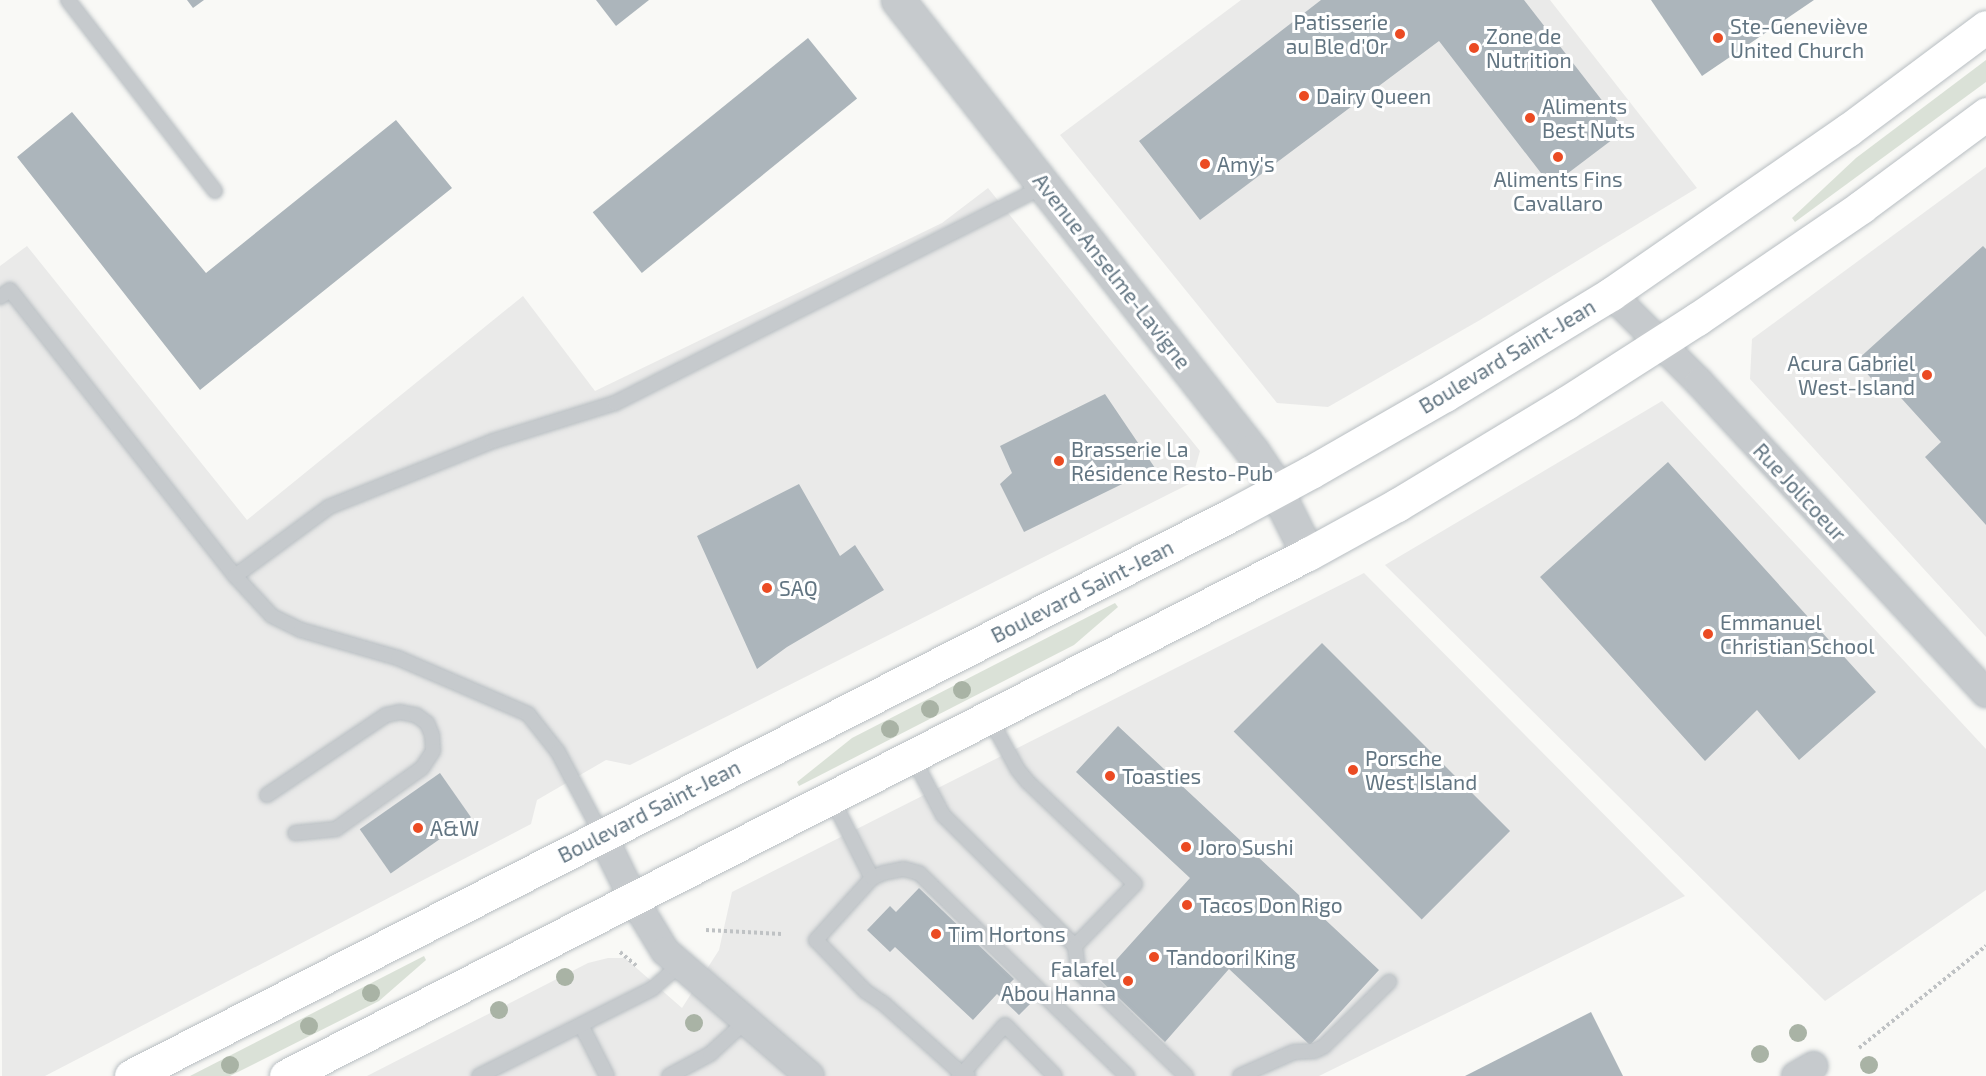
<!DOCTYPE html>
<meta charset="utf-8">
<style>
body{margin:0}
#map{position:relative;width:1986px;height:1076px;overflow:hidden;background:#f9f9f6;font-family:"Exo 2",sans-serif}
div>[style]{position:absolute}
.built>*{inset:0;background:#eaeae9}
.green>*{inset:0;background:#dae1d7}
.building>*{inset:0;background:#acb5bb;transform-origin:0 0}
.path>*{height:4px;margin-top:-2px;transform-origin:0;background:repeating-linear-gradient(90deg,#bfc2c4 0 3px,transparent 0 6px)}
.roads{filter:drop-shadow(0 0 2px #b8bec2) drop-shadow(0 0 2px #b8bec2)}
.service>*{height:14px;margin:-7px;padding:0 7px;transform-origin:7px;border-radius:7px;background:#c6cacd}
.minor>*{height:28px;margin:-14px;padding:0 14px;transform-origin:14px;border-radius:14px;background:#c6cacd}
.tertiary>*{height:33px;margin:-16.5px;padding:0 16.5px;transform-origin:16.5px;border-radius:16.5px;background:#c6cacd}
.secondary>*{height:33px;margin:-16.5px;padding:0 16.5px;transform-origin:16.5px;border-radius:16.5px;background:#fff}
.trees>*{width:18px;height:18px;margin:-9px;border-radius:50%;background:#a9b3a5}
.dots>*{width:16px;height:16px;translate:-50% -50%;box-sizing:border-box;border:3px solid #fff;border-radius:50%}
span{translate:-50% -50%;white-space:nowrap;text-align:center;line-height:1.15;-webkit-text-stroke:6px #fff;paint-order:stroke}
.poi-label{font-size:21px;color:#627582}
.right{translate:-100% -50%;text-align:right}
.left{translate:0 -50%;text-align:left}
.street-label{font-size:21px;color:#627582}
</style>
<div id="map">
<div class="built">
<i style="clip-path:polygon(1241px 0,1550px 0,1697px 188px,1480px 320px,1328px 407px,1277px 403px,1060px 135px)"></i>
<i style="clip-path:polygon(1986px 167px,1986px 637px,1750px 379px,1752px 339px)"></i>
<i style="clip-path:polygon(988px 188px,1200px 451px,1191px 483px,630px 765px,606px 760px,537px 800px,531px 824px,45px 1076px,2px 1076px,0 266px,27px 246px,247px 520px,523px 296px,595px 391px,942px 223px)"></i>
<i style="clip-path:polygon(1662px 401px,1986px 749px,1986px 890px,1825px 1001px,1385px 565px)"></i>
<i style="clip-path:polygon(1364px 573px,1685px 896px,1319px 1076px,367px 1076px,588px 963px,608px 958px,625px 958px,682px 1008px,719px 950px,732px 892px)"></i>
</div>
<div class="green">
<i style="clip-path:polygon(1986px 60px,1986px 82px,1795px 222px,1792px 218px,1856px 158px)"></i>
<i style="clip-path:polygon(1115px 603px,1118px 607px,1074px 645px,799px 786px,797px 782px,852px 738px)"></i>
<i style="clip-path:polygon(424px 956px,426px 960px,379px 1001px,230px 1076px,190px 1076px)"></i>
</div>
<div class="building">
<i style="clip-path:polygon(187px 0,204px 0,193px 8px)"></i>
<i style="clip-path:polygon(596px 0,649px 0,616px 26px)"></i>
<i style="clip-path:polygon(1321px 0,1524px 0,1625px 130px,1551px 186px,1439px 41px,1200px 220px,1139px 141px)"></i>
<i style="clip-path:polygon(1651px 0,1814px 0,1702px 76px)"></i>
<i style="left:808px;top:38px;width:78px;height:277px;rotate:51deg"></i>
<i style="clip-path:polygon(72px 112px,206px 273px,396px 120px,452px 188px,200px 390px,17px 157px)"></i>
<i style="clip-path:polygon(1983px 246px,1986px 249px,1986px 525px,1925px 457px,1941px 442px,1892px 388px,1885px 394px,1856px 361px)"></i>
<i style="clip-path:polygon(1105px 394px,1155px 468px,1024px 532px,1000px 484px,1012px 473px,1000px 446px)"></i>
<i style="clip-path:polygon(1668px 462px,1876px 692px,1799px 760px,1757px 710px,1705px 761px,1540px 577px)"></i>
<i style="clip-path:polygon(799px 484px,840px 556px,855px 545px,884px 590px,787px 647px,757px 669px,697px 536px)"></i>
<i style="left:1322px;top:643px;width:266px;height:125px;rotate:45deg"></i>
<i style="clip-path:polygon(1118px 726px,1379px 970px,1310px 1045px,1229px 969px,1165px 1042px,1099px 979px,1190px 878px,1076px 772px)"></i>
<i style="left:440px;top:773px;width:54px;height:98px;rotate:55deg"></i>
<i style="clip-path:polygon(919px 888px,1014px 979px,1010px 983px,1031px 1003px,1019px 1015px,997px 994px,973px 1020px,895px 947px,890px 952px,867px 930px,890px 906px,896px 912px)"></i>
<i style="clip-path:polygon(1591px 1012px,1623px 1076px,1465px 1076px)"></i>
</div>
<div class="path">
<i style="left:706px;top:930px;width:76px;rotate:3deg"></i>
<i style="left:620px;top:952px;width:23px;rotate:40deg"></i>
<i style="left:1859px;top:1048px;width:163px;rotate:-38.8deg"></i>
</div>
<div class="roads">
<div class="service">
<i style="left:68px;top:0;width:241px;rotate:52.4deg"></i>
<i style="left:0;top:297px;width:12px;rotate:-35deg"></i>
<i style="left:10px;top:290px;width:364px;rotate:51.8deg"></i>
<i style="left:235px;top:576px;width:54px;rotate:47.2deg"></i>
<i style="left:272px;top:616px;width:32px;rotate:26deg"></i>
<i style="left:301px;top:630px;width:101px;rotate:16.1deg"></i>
<i style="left:398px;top:658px;width:142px;rotate:23.3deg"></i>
<i style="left:528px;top:714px;width:48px;rotate:51.7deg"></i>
<i style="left:558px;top:752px;width:94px;rotate:62.1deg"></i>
<i style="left:235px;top:576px;width:117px;rotate:-36.3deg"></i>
<i style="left:329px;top:507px;width:177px;rotate:-21.9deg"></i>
<i style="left:493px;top:441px;width:128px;rotate:-17.3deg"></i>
<i style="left:615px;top:403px;width:482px;rotate:-26.8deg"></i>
<i style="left:912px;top:756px;width:67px;rotate:62.3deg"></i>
<i style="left:943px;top:815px;width:186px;rotate:44.8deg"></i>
<i style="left:1075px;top:946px;width:86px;rotate:-45.9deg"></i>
<i style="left:1135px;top:884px;width:149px;rotate:-136.4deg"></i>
<i style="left:1027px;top:781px;width:14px;rotate:-129deg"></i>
<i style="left:1018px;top:770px;width:60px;rotate:-118.7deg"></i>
<i style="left:267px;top:795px;width:143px;rotate:-33.9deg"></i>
<i style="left:386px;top:715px;width:14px;rotate:-12deg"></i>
<i style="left:400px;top:712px;width:16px;rotate:11deg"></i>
<i style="left:416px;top:715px;width:14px;rotate:36deg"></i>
<i style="left:427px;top:723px;width:13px;rotate:67deg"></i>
<i style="left:432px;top:735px;width:16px;rotate:86deg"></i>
<i style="left:433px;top:751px;width:20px;rotate:123deg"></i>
<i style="left:422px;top:768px;width:105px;rotate:144.7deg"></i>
<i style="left:336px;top:829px;width:41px;rotate:174.4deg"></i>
<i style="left:831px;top:797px;width:91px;rotate:63.2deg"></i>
<i style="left:872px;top:878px;width:84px;rotate:132.1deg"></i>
<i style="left:816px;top:940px;width:71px;rotate:46.1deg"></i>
<i style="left:865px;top:991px;width:22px;rotate:34deg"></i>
<i style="left:883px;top:1003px;width:106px;rotate:41.9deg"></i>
<i style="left:962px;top:1074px;width:4px;rotate:146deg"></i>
<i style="left:872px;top:878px;width:12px;rotate:-24deg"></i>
<i style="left:883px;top:873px;width:21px;rotate:-11deg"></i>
<i style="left:904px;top:869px;width:16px;rotate:15deg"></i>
<i style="left:919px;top:873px;width:291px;rotate:44.3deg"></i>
<i style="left:1075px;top:946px;width:25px;rotate:83deg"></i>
<i style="left:1078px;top:971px;width:151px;rotate:44.2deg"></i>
<i style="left:581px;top:1025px;width:57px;rotate:63deg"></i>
<i style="left:479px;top:1076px;width:194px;rotate:-26.7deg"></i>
<i style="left:652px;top:989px;width:37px;rotate:-41deg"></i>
<i style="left:669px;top:1076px;width:47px;rotate:-28.2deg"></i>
<i style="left:710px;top:1054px;width:49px;rotate:-42.5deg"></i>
<i style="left:968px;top:1076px;width:6px;rotate:-162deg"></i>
<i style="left:962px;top:1074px;width:65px;rotate:-48.7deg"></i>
<i style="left:1005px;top:1025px;width:71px;rotate:45.6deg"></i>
<i style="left:1240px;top:1076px;width:59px;rotate:-24deg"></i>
<i style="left:1294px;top:1052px;width:20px;rotate:-3deg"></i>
<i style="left:1314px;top:1051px;width:10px;rotate:-24deg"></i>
<i style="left:1323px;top:1047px;width:93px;rotate:-44.6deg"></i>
</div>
<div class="minor">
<i style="left:1611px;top:294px;width:124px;rotate:45deg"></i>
<i style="left:1699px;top:382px;width:423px;rotate:47.3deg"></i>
<i style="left:602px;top:835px;width:72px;rotate:63.8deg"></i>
<i style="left:634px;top:900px;width:60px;rotate:58.7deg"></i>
<i style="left:665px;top:951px;width:191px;rotate:40.8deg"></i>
<i style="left:1796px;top:1076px;width:20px;rotate:-30deg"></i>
</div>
<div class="tertiary">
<i style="left:898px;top:0;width:573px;rotate:51.87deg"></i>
<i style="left:1252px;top:451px;width:30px;rotate:56deg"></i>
<i style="left:1269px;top:476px;width:87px;rotate:63.4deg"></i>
</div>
<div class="secondary">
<i style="left:131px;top:1076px;width:1237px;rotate:-27.02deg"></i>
<i style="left:1233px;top:514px;width:89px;rotate:-28.3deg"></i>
<i style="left:1311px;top:472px;width:155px;rotate:-29.9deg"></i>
<i style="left:1445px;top:395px;width:194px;rotate:-31.3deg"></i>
<i style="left:1611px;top:294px;width:288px;rotate:-34.7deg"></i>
<i style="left:1848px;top:130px;width:172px;rotate:-36.7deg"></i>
<i style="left:286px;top:1076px;width:1148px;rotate:-27.06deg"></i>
<i style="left:1308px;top:554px;width:102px;rotate:-28.8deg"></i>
<i style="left:1397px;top:505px;width:197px;rotate:-31.1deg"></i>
<i style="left:1566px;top:403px;width:156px;rotate:-32.7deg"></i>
<i style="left:1697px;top:319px;width:199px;rotate:-34.3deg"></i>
<i style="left:1861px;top:207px;width:156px;rotate:-36.6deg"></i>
</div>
</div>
<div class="trees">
<i style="left:962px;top:690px"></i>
<i style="left:930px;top:709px"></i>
<i style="left:890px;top:729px"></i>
<i style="left:565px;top:977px"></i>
<i style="left:371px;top:993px"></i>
<i style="left:499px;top:1010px"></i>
<i style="left:694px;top:1023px"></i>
<i style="left:309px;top:1026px"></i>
<i style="left:1798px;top:1033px"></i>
<i style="left:1760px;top:1054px"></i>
<i style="left:230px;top:1065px"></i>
<i style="left:1869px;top:1065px"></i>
</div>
<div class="dots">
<i style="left:1400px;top:34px;background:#eb4b23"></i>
<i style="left:1718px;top:38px;background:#eb4b23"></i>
<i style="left:1474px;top:48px;background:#eb4b23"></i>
<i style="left:1304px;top:96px;background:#eb4b23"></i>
<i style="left:1530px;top:118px;background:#eb4b23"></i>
<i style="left:1558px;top:157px;background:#eb4b23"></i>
<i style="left:1205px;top:164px;background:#eb4b23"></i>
<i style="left:1927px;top:375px;background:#eb4b23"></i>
<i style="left:1059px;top:461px;background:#eb4b23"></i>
<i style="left:767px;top:588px;background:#eb4b23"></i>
<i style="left:1708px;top:634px;background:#eb4b23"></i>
<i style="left:1353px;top:770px;background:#eb4b23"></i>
<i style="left:1110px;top:776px;background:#eb4b23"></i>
<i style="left:418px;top:828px;background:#eb4b23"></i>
<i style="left:1186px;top:847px;background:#eb4b23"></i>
<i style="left:1187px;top:905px;background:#eb4b23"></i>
<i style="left:936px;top:934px;background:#eb4b23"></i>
<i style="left:1154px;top:957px;background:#eb4b23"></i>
<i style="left:1128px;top:981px;background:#eb4b23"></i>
</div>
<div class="poi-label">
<span class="right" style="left:1388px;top:34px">Patisserie<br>au Ble d'Or</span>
<span class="left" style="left:1730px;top:38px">Ste-Geneviève<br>United Church</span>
<span class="left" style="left:1486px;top:48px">Zone de<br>Nutrition</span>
<span class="left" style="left:1316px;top:96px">Dairy Queen</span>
<span class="left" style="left:1542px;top:118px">Aliments<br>Best Nuts</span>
<span class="left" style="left:1217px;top:164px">Amy's</span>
<span style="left:1558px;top:191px">Aliments Fins<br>Cavallaro</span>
<span class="right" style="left:1915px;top:375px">Acura Gabriel<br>West-Island</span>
<span class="left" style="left:1071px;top:461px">Brasserie La<br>Résidence Resto-Pub</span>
<span class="left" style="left:779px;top:588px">SAQ</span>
<span class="left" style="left:1720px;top:634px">Emmanuel<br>Christian School</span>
<span class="left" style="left:1365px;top:770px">Porsche<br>West Island</span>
<span class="left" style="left:1122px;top:776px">Toasties</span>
<span class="left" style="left:430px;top:828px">A&amp;W</span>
<span class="left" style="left:1198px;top:847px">Joro Sushi</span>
<span class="left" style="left:1199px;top:905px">Tacos Don Rigo</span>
<span class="left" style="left:948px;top:934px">Tim Hortons</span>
<span class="left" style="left:1166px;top:957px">Tandoori King</span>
<span class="right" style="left:1116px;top:981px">Falafel<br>Abou Hanna</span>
</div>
<div class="street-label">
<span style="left:1112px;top:271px;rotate:52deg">Avenue Anselme-Lavigne</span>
<span style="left:1507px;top:356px;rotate:-31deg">Boulevard Saint-Jean</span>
<span style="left:1800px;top:492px;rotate:47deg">Rue Jolicoeur</span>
<span style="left:1082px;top:591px;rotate:-27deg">Boulevard Saint-Jean</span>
<span style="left:649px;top:811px;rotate:-27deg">Boulevard Saint-Jean</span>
</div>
</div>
